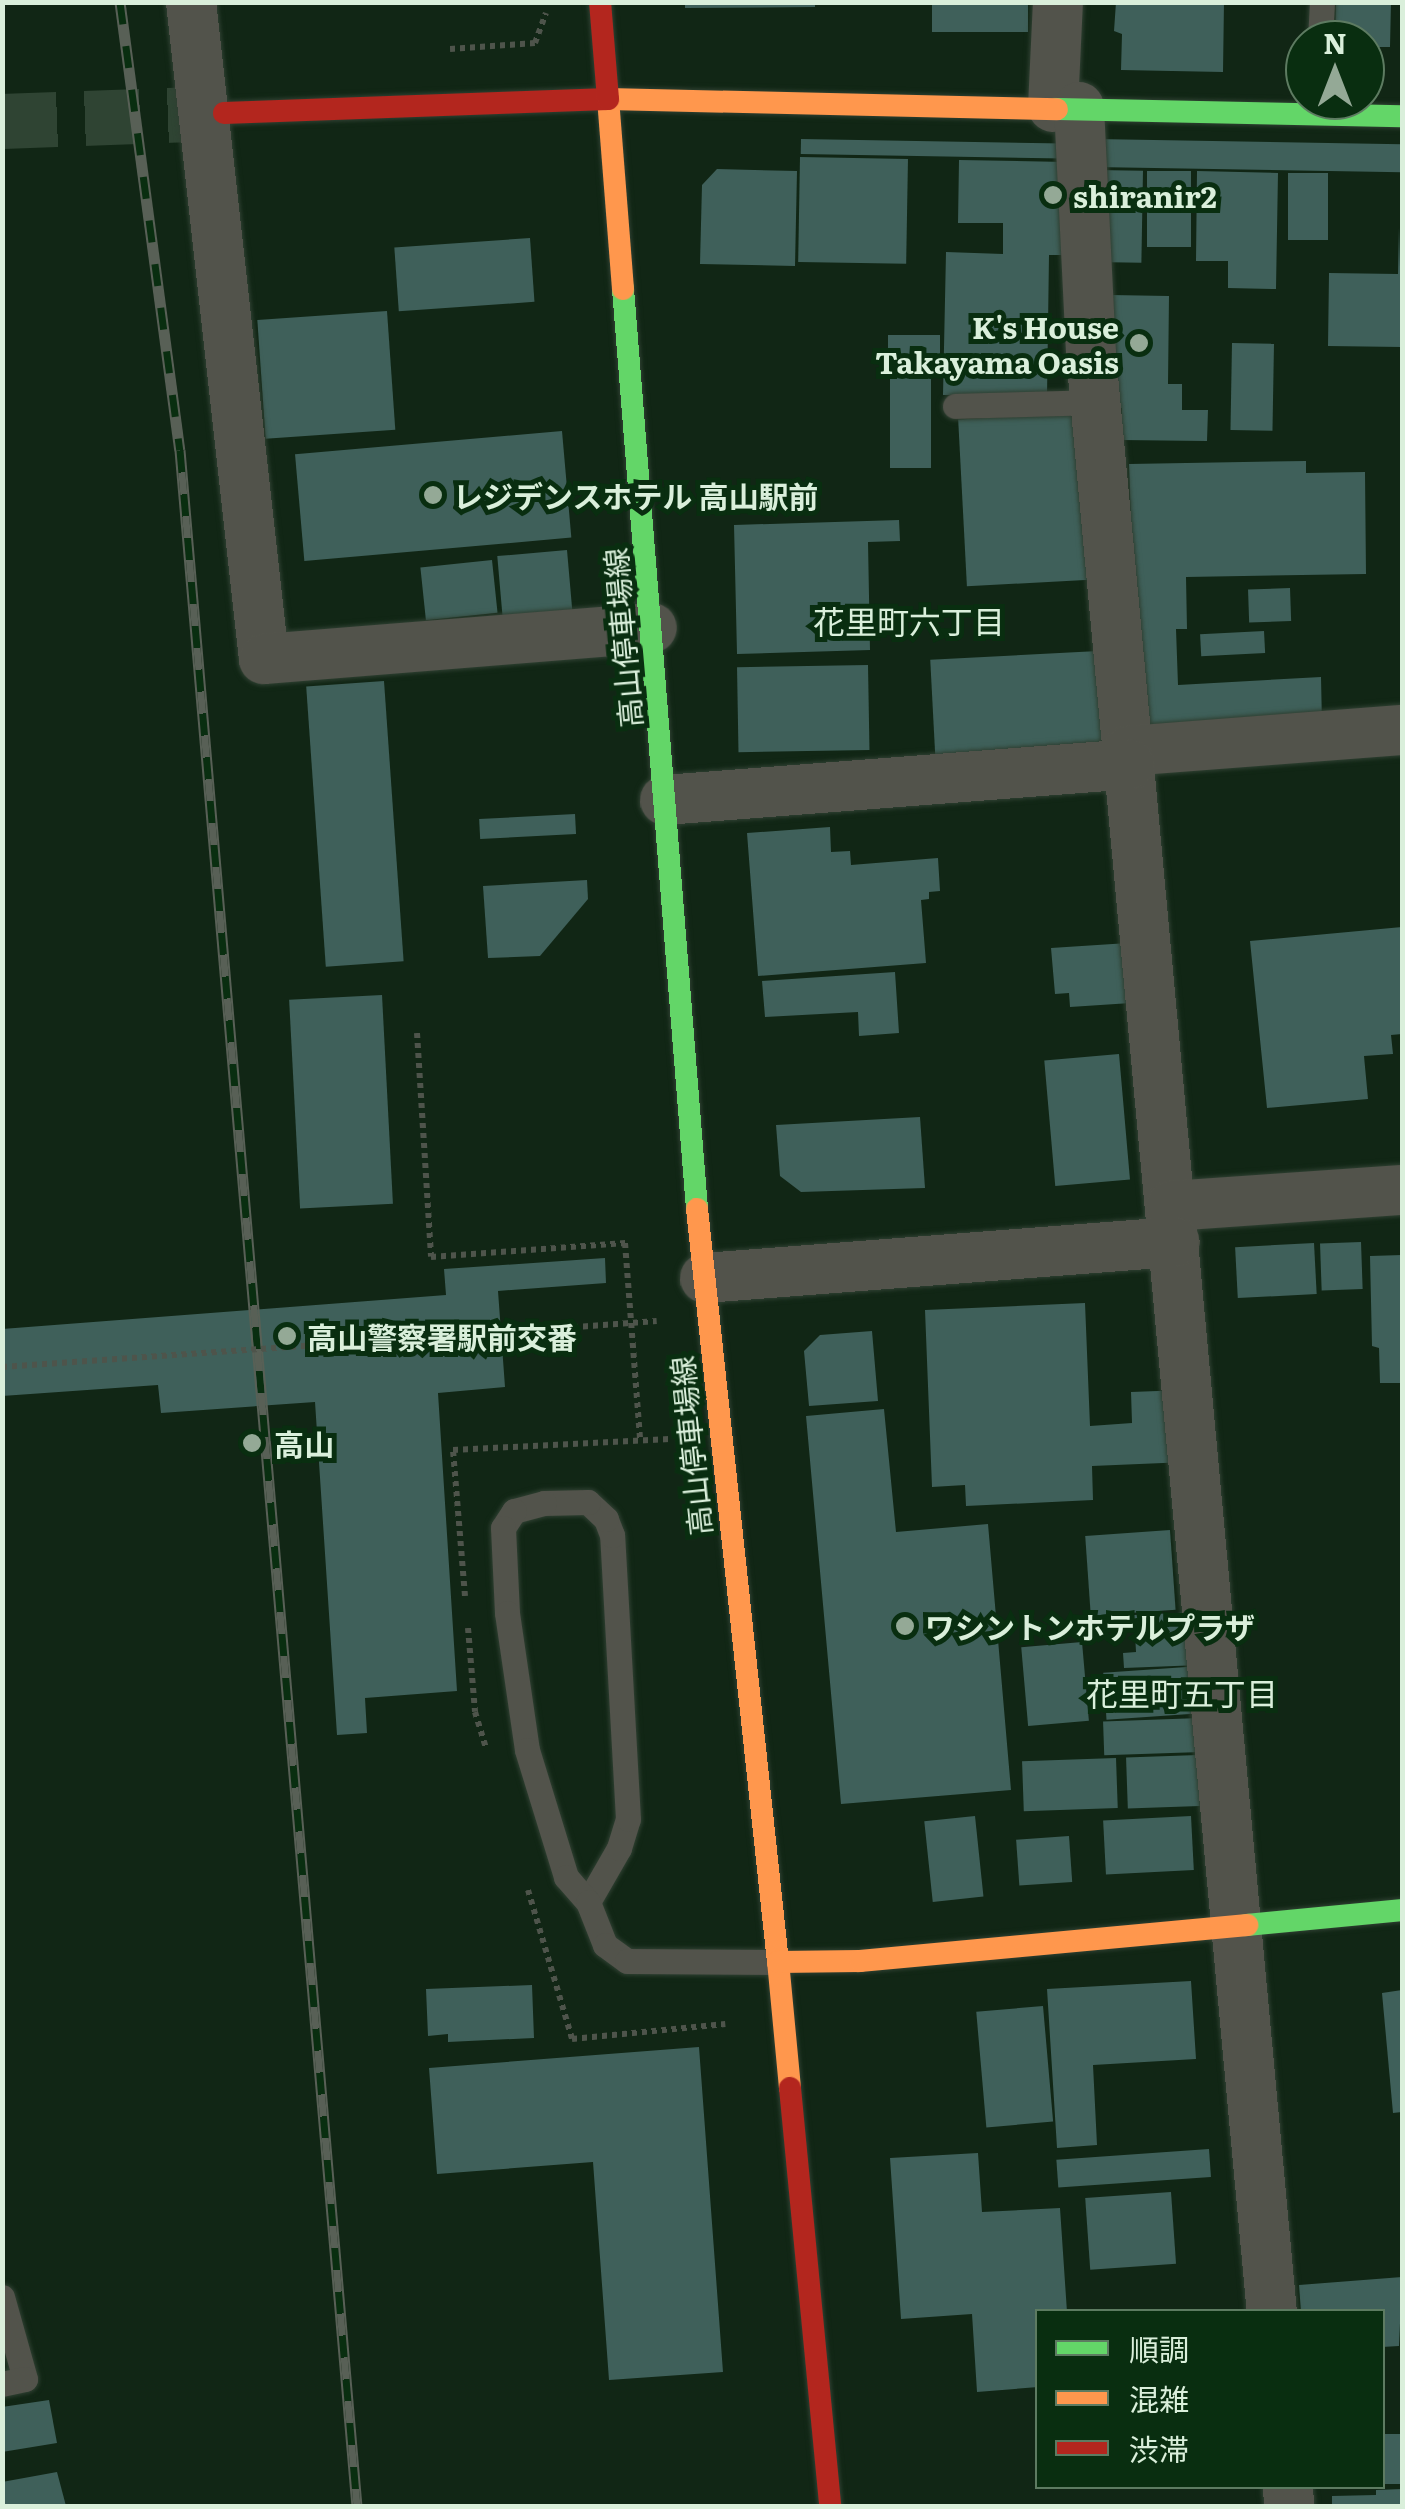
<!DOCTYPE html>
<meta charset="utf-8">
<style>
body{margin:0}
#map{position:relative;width:1405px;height:2509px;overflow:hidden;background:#112615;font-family:Literata,"Noto Sans JP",serif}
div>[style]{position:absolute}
.building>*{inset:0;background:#3f605a;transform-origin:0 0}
.secondary-tunnel>*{height:55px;margin-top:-27.5px;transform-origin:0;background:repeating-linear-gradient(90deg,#2f4433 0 55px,transparent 0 83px)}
.path>*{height:6px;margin-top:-3px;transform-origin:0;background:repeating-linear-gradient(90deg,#4e544b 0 5px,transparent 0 10px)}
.roads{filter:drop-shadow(0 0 2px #2f4032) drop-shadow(0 0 2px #2f4032)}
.lane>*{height:25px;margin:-12.5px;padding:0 12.5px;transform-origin:12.5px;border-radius:12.5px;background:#52534b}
.street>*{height:50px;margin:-25px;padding:0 25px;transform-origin:25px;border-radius:25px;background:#52534b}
.fast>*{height:22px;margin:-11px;padding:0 11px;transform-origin:11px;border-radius:11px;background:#63d668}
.slow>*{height:22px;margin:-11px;padding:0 11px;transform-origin:11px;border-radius:11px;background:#ff974d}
.jam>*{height:22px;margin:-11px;padding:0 11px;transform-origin:11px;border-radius:11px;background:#b3261e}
.rail>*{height:11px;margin-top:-5.5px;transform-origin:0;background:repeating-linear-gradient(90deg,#092e10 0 22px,#586056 0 44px);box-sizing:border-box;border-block:2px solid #586056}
.path-bridge>*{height:6px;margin-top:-3px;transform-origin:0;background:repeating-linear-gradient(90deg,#4e544b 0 5px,transparent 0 10px)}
.dots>*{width:28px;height:28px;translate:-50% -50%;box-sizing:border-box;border:5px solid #092e10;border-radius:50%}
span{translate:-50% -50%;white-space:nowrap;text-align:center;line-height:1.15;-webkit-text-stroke:10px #092e10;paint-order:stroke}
.poi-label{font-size:30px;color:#daefdb;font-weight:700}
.left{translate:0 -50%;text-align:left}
.right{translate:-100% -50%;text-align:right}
.street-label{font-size:30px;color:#daefdb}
.neighbourhood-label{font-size:32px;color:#daefdb}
.frame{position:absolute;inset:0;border:5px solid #daefdb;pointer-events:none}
.legend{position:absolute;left:1035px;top:2309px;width:350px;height:180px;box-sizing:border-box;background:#092e10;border:2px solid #5d7b61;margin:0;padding:12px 18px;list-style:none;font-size:30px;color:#daefdb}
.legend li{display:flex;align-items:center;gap:20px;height:50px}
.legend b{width:50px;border:2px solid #5d7b61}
.north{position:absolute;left:1285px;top:20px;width:100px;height:100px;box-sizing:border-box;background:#092e10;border:2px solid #5d7b61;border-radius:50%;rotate:0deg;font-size:28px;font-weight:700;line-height:40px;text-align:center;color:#daefdb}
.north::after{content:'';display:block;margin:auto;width:35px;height:45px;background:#94a996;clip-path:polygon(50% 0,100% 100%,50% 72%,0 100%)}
</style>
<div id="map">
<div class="building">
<i style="clip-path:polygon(685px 2px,815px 2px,815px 7px,685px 8px)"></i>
<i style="left:932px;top:2px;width:96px;height:30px"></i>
<i style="clip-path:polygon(1116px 2px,1224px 2px,1223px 72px,1121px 70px,1122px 34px,1114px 31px)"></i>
<i style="clip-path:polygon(1336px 2px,1391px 2px,1390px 47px,1365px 47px,1365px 40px,1335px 40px)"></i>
<i style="left:801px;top:139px;width:263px;height:15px;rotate:1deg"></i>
<i style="left:1095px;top:139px;width:307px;height:28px;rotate:1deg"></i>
<i style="left:800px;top:157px;width:108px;height:105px;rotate:1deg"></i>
<i style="clip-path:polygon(959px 160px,1066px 162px,1064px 255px,1049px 255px,1047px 397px,943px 395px,946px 252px,1003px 254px,1003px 223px,958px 223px)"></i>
<i style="clip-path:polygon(717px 169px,797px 171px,795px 266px,700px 264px,702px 185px)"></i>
<i style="left:1096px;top:170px;width:47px;height:92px;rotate:1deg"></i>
<i style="left:1147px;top:171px;width:44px;height:76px"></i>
<i style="clip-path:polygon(1197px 171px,1278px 173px,1276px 289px,1228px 288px,1228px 261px,1196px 261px)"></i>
<i style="left:1288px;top:173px;width:40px;height:67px"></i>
<i style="clip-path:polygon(1399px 227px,1402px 347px,1328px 346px,1329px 273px,1398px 274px)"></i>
<i style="left:530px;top:238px;width:64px;height:136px;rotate:86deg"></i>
<i style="clip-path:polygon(1111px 295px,1169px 296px,1168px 384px,1182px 384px,1182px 410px,1208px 410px,1207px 441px,1121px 440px,1122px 408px,1109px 408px)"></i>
<i style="left:387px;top:311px;width:119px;height:130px;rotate:86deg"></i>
<i style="left:940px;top:335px;width:31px;height:52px;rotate:90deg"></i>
<i style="left:1232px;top:343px;width:42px;height:87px;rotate:1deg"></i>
<i style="left:890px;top:373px;width:41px;height:95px"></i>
<i style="left:1081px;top:413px;width:167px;height:123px;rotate:87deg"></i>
<i style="left:562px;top:431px;width:107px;height:268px;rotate:85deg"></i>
<i style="clip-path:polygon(1306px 461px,1306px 473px,1365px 472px,1366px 574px,1186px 577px,1187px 629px,1176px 629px,1178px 685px,1321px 677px,1322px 723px,1138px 727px,1129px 464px)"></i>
<i style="clip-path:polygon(899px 520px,900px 541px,868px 542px,870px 650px,737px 654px,734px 525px)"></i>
<i style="left:567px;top:550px;width:65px;height:70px;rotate:85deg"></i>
<i style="left:492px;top:560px;width:53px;height:72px;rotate:84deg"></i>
<i style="left:1290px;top:588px;width:33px;height:42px;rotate:88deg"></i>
<i style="left:1264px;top:631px;width:22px;height:64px;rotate:87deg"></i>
<i style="left:1098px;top:651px;width:102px;height:168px;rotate:87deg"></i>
<i style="left:868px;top:665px;width:85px;height:131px;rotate:89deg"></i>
<i style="left:384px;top:681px;width:281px;height:78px;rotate:86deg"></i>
<i style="left:575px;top:814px;width:20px;height:96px;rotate:87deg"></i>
<i style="clip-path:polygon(830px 827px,831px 852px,850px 851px,851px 865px,938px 858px,940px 891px,929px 892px,929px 899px,921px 900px,926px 963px,758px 976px,747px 833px)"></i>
<i style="clip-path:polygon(587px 880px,588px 899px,540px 956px,488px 958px,483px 886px)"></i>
<i style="clip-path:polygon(1402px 927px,1402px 1034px,1391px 1035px,1393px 1054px,1364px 1056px,1368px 1099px,1267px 1108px,1250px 941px)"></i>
<i style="clip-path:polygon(1128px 943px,1131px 1003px,1070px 1007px,1069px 993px,1055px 994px,1051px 948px)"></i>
<i style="clip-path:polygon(895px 972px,899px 1033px,859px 1036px,858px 1012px,765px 1017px,762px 981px)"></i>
<i style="left:382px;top:995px;width:209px;height:93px;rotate:87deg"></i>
<i style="left:1119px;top:1054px;width:126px;height:75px;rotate:85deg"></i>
<i style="clip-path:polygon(920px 1117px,925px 1188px,801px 1192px,780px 1176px,776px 1125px)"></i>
<i style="left:1361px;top:1242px;width:47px;height:41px;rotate:88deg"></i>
<i style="left:1314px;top:1243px;width:51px;height:79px;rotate:87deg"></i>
<i style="clip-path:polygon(1402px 1255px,1402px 1383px,1380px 1383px,1379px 1348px,1372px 1346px,1370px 1256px)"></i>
<i style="clip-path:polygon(605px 1258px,606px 1283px,498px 1291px,505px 1387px,438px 1393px,457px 1691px,365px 1698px,367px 1733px,337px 1735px,315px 1402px,161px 1413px,158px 1385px,2px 1396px,2px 1329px,446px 1295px,444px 1269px)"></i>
<i style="clip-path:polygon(1085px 1303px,1090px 1426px,1132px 1423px,1131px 1392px,1184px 1390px,1187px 1462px,1092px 1466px,1093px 1500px,966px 1506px,965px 1485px,932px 1487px,925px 1310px)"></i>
<i style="clip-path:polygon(872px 1331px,878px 1401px,809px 1406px,804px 1351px,820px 1335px)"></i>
<i style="clip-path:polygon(884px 1409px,896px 1532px,988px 1524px,1011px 1790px,841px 1804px,806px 1416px)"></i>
<i style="left:1170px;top:1530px;width:80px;height:85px;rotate:86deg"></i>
<i style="clip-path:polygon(1198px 1612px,1200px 1665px,1124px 1668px,1123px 1653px,1136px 1652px,1134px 1615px)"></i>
<i style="left:1082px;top:1642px;width:79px;height:61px;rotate:85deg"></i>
<i style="left:1201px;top:1666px;width:47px;height:98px;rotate:86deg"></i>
<i style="left:1200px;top:1718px;width:34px;height:97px;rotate:88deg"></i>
<i style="left:1198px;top:1755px;width:51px;height:72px;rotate:88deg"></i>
<i style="left:1116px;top:1758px;width:50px;height:94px;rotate:88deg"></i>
<i style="left:975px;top:1816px;width:81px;height:51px;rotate:84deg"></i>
<i style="left:1191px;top:1816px;width:54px;height:88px;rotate:87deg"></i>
<i style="left:1069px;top:1836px;width:46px;height:53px;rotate:86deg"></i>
<i style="clip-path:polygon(1191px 1981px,1196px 2059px,1093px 2065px,1097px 2145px,1057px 2148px,1047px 1989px)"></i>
<i style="clip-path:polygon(532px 1985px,534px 2038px,448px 2042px,448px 2034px,428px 2036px,426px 1989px)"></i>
<i style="clip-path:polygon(1402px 1990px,1402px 2112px,1393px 2113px,1382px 1993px)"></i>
<i style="left:1043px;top:2006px;width:116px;height:67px;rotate:85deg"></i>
<i style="clip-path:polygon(699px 2047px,723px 2372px,609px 2380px,593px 2162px,437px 2174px,429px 2068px)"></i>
<i style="left:1209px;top:2149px;width:28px;height:153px;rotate:86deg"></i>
<i style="clip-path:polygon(978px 2153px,982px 2212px,1060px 2208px,1067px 2312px,1038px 2312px,1038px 2387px,977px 2392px,972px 2314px,901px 2319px,890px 2158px)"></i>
<i style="left:1171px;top:2192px;width:72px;height:86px;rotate:86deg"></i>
<i style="clip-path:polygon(1402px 2277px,1399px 2346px,1382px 2347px,1382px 2312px,1301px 2312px,1299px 2285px)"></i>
<i style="clip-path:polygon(49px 2400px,57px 2443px,2px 2452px,2px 2407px)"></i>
<i style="left:1402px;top:2434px;width:50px;height:20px;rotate:90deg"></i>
<i style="clip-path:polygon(57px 2472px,66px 2506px,2px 2506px,2px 2482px)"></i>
<i style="clip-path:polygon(1402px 2489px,1402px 2506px,1332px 2506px,1332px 2496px,1376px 2495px,1376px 2490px)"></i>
</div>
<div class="secondary-tunnel">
<i style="left:2px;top:121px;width:222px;rotate:-2.1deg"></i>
</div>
<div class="path">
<i style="left:450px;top:49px;width:85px;rotate:-4deg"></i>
<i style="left:535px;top:43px;width:32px;rotate:-70deg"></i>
<i style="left:417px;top:1033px;width:224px;rotate:86.4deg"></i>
<i style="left:431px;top:1257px;width:195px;rotate:-4.1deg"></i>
<i style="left:625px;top:1243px;width:197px;rotate:85.6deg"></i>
<i style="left:523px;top:1331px;width:134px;rotate:-4.3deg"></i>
<i style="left:335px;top:1344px;width:188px;rotate:-4deg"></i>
<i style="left:465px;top:1596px;width:146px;rotate:-94.7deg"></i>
<i style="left:453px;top:1450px;width:217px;rotate:-2.9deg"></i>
<i style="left:468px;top:1628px;width:84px;rotate:85.2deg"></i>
<i style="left:475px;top:1712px;width:39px;rotate:73deg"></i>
<i style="left:528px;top:1890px;width:155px;rotate:73.5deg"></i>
<i style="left:572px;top:2039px;width:154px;rotate:-5.6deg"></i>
</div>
<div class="roads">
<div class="lane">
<i style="left:1320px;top:40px;width:38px;rotate:-87deg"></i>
<i style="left:955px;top:406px;width:141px;rotate:-1.6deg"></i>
<i style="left:588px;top:1902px;width:62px;rotate:-60.1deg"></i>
<i style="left:619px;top:1848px;width:30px;rotate:-73deg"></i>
<i style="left:628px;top:1819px;width:284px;rotate:-93.2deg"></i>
<i style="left:612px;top:1535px;width:17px;rotate:-111deg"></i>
<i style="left:606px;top:1519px;width:25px;rotate:-137deg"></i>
<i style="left:588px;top:1502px;width:44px;rotate:178.7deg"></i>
<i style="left:544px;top:1503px;width:31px;rotate:165deg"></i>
<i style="left:514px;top:1511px;width:20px;rotate:123deg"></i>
<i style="left:503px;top:1528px;width:85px;rotate:87.3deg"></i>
<i style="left:507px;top:1613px;width:138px;rotate:81.7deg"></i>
<i style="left:527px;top:1750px;width:133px;rotate:72.9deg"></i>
<i style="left:566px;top:1877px;width:33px;rotate:49deg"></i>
<i style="left:588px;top:1902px;width:46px;rotate:68.4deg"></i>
<i style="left:605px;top:1945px;width:27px;rotate:36deg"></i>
<i style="left:627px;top:1961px;width:151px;rotate:0.4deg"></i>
<i style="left:2px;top:2297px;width:85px;rotate:74.3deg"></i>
<i style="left:25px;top:2379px;width:24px;rotate:168deg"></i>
</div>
<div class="street">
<i style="left:191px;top:2px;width:661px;rotate:83.66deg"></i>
<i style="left:264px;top:659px;width:389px;rotate:-4.6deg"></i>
<i style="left:1053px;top:107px;width:105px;rotate:-87.3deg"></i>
<i style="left:1079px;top:107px;width:248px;rotate:87.2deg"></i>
<i style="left:1091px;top:355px;width:1965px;rotate:84.72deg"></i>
<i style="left:1128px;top:751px;width:275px;rotate:-4.4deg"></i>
<i style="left:665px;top:800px;width:466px;rotate:-4.4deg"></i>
<i style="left:1171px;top:1206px;width:232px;rotate:-4deg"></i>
<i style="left:705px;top:1278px;width:471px;rotate:-4.4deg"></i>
<i style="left:1288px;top:2486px;width:20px;rotate:87deg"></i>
</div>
<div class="fast">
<i style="left:1057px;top:109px;width:345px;rotate:1.2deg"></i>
<i style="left:623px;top:289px;width:923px;rotate:85.4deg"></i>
<i style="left:1247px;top:1925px;width:156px;rotate:-5.5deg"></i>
</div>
<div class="slow">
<i style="left:623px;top:289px;width:191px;rotate:-94.5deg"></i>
<i style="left:608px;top:99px;width:449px;rotate:1.3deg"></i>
<i style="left:697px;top:1209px;width:757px;rotate:83.86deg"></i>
<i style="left:790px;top:2088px;width:127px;rotate:-95.4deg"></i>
<i style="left:778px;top:1962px;width:82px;rotate:-0.7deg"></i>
<i style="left:860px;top:1961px;width:389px;rotate:-5.3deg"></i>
</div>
<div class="jam">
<i style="left:224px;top:113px;width:384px;rotate:-2.1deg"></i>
<i style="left:608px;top:99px;width:97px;rotate:-94.7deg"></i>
<i style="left:790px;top:2088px;width:420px;rotate:84.5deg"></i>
</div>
</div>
<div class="rail">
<i style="left:120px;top:2px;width:452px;rotate:82.4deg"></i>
<i style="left:180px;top:450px;width:2064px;rotate:85.08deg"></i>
</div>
<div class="path-bridge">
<i style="left:2px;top:1367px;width:334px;rotate:-4deg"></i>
</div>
<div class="dots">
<i style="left:1053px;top:195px;background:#94a996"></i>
<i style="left:1139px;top:343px;background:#94a996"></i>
<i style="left:433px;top:495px;background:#94a996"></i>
<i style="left:287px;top:1336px;background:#94a996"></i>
<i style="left:252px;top:1443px;background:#94a996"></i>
<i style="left:905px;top:1626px;background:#94a996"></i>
</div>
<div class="poi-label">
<span class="left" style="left:1073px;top:195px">shiranir2</span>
<span class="right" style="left:1119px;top:343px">K's House<br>Takayama Oasis</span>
<span class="left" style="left:453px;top:495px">レジデンスホテル 高山駅前</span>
<span class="left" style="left:307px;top:1336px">高山警察署駅前交番</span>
<span class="left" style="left:274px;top:1443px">高山</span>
<span class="left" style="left:925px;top:1626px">ワシントンホテルプラザ</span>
</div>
<div class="street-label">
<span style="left:622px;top:638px;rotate:-95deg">高山停車場線</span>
<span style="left:690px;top:1446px;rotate:-96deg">高山停車場線</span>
</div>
<div class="neighbourhood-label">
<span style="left:909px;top:620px">花里町六丁目</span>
<span style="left:1182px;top:1692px">花里町五丁目</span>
</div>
<div class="frame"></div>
<ul class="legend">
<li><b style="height:12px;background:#63d668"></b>順調</li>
<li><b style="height:12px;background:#ff974d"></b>混雑</li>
<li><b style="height:12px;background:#b3261e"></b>渋滞</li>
</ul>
<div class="north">N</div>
</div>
